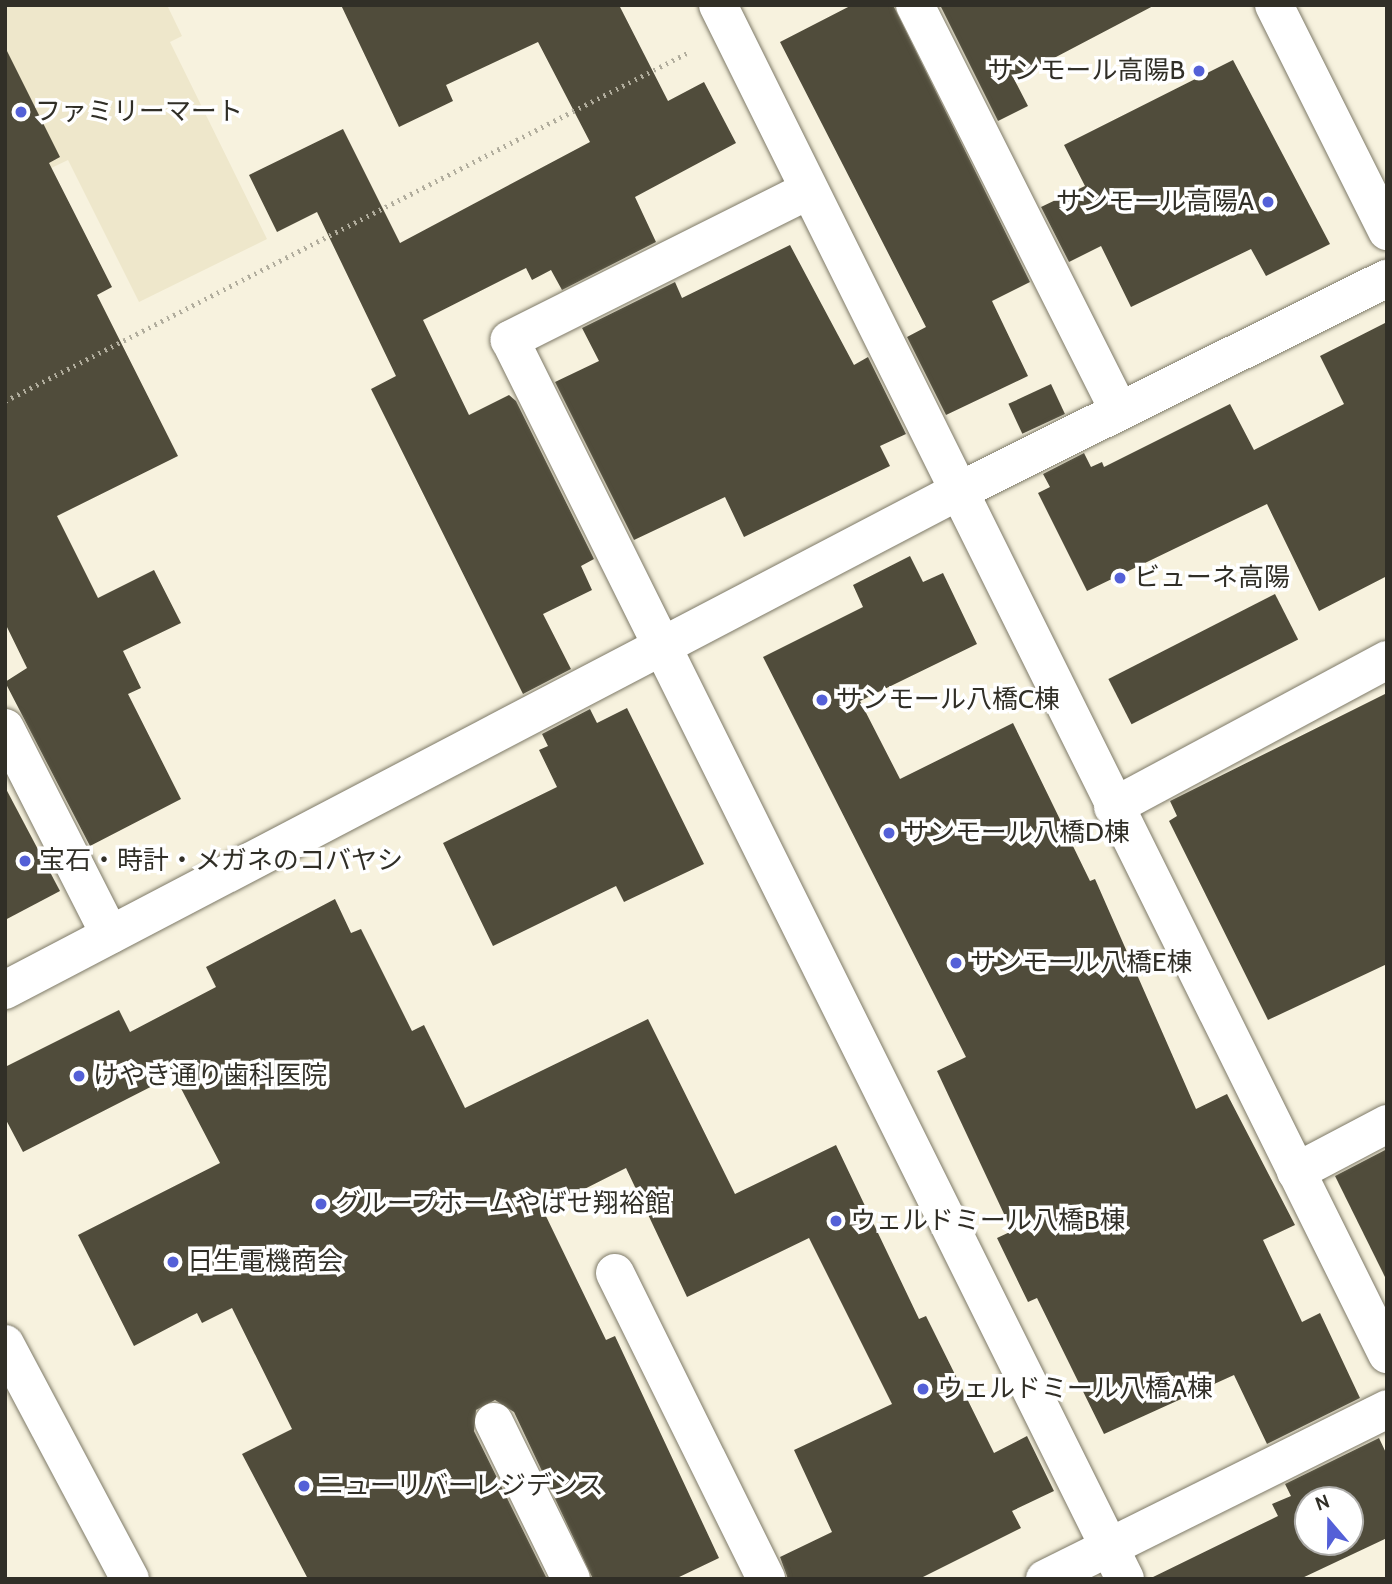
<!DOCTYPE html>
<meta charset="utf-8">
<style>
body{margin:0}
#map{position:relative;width:1392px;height:1584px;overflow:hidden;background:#f7f2de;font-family:Cabin,"Noto Sans JP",sans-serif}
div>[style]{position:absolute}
.built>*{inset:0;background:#eee7cb}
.building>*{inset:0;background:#504c3b;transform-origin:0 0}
.path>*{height:4.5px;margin-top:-2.25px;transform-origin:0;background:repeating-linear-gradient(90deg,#b1ad9d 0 2px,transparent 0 7px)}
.roads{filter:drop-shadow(0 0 2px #7e7a68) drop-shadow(0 0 2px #7e7a68)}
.minor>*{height:38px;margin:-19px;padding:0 19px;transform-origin:19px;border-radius:19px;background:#fff}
.tertiary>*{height:38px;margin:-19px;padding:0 19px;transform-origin:19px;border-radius:19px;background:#fff}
.dots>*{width:19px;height:19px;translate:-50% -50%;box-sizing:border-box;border:4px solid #fff;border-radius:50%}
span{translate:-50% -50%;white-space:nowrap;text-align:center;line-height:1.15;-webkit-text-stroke:7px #fff;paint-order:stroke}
.poi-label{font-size:26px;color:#312f27}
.right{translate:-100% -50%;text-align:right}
.left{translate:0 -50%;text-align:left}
.frame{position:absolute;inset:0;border:7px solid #312f27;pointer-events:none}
.north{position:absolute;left:1294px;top:1486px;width:70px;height:70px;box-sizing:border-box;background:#fff;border:2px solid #adaca9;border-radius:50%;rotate:340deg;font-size:19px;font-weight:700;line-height:28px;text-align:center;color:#312f27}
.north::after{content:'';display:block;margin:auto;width:24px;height:32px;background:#5460d7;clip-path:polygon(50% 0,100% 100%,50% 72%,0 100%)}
</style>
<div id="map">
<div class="built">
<i style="clip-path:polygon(5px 5px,167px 5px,182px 36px,170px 42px,267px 239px,139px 302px,68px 160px,5px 190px)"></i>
</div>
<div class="building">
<i style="clip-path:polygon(341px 5px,619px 5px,668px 101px,704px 82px,736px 143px,635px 197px,656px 242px,562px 290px,551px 270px,532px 280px,526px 268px,423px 320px,469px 415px,509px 395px,516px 401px,594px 559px,581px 566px,592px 590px,543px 614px,571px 669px,523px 694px,371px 389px,396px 376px,317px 212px,277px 232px,249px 175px,343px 129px,400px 243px,590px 142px,538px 42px,446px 85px,453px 101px,399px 127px)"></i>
<i style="clip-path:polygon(852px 5px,893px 5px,1030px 282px,992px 301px,1028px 376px,946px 415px,907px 337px,926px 327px,780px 42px)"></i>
<i style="clip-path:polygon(940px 5px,1155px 5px,1014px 79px,1028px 106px,998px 121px)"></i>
<i style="clip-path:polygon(5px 47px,60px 157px,49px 163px,112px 287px,97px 295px,178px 456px,57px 516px,98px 598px,154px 570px,181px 623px,123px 651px,141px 688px,128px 694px,181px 799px,90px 846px,5px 682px,27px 668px,5px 623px)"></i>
<i style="clip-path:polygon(1233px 60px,1330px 244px,1266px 276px,1251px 249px,1131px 307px,1101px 246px,1069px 262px,1041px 207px,1085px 186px,1064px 145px)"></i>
<i style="clip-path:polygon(790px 245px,854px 365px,868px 357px,906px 434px,880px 446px,890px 466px,744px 537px,725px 497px,634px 540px,555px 382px,599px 361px,582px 328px,675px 282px,682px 298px)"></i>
<i style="clip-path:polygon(1387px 322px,1387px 576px,1319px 611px,1267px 504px,1087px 591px,1038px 493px,1050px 487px,1043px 474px,1084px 453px,1091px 467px,1102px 462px,1104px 467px,1230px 404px,1254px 450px,1344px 404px,1320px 356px)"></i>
<i style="left:1051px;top:384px;width:33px;height:47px;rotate:65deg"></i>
<i style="clip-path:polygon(910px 556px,923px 582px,943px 573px,977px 644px,860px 701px,900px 779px,1013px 723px,1090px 881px,1095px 879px,1196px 1109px,1227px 1094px,1295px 1225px,1263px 1240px,1302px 1322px,1320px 1313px,1360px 1398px,1267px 1444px,1234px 1375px,1104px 1434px,1037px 1298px,1028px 1302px,997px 1238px,1012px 1231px,937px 1071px,966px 1057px,763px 657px,863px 607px,853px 585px)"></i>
<i style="left:1275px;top:594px;width:51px;height:187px;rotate:63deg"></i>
<i style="clip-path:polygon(1387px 693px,1387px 964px,1268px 1020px,1169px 821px,1177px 816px,1170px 801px)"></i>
<i style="clip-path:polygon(627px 708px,704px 864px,624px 902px,616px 886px,493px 946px,443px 843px,557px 787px,539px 750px,548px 746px,542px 734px,590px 709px,597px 723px)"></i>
<i style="clip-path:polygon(5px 787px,60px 891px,5px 920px)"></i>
<i style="clip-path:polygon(335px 899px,351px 933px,361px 929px,412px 1031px,424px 1025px,465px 1108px,648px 1019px,735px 1194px,836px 1145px,919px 1319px,926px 1316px,994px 1453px,1027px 1436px,1054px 1491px,1012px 1511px,1021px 1528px,919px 1579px,788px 1579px,780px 1557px,832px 1532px,794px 1450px,892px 1404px,809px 1238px,687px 1297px,626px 1168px,543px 1210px,606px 1340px,615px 1336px,719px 1558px,675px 1579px,593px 1579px,514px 1412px,495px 1400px,476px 1410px,474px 1431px,547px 1579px,308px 1579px,242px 1454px,292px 1429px,232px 1308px,202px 1323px,197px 1313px,134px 1346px,78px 1235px,220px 1163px,174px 1075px,23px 1152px,5px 1118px,5px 1067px,119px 1010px,130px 1032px,216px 987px,206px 967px)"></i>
<i style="clip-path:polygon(1387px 1149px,1387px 1281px,1335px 1176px)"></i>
<i style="clip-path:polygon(evenodd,1379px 1438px,1387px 1455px,1387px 1538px,1300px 1579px,1149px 1579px,1278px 1516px,1272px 1504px,1291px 1496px,1285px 1484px,1379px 1438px,1308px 1500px,1350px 1500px,1350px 1542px,1308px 1542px,1308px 1500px)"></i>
</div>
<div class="path">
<i style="left:5px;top:401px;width:766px;rotate:-27.03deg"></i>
</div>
<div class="roads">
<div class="minor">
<i style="left:718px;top:5px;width:1506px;rotate:63.62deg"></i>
<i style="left:915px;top:5px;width:454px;rotate:63.3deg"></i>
<i style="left:1274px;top:5px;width:253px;rotate:63.4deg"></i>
<i style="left:809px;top:190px;width:335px;rotate:153.4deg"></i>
<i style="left:510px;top:340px;width:1383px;rotate:63.6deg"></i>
<i style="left:5px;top:728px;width:232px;rotate:63.1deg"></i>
<i style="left:1113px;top:807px;width:311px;rotate:-28.2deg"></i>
<i style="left:5px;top:990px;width:1072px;rotate:-27.62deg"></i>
<i style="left:955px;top:493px;width:482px;rotate:-26.4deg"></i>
<i style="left:1296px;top:1172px;width:103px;rotate:-27.8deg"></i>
<i style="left:615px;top:1273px;width:341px;rotate:63.7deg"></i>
<i style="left:494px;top:1422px;width:175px;rotate:63.9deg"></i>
<i style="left:1045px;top:1579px;width:382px;rotate:-26.4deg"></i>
</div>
<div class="tertiary">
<i style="left:5px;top:1344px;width:266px;rotate:62deg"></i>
</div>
</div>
<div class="dots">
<i style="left:1199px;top:71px;background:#5460d7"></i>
<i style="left:21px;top:112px;background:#5460d7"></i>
<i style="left:1268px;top:202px;background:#5460d7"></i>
<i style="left:1120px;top:578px;background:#5460d7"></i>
<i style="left:822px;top:700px;background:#5460d7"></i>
<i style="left:889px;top:833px;background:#5460d7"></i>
<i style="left:25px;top:861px;background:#5460d7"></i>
<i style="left:956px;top:963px;background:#5460d7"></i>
<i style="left:79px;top:1076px;background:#5460d7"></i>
<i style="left:321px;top:1204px;background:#5460d7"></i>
<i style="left:836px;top:1221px;background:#5460d7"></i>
<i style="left:173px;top:1262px;background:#5460d7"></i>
<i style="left:923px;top:1389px;background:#5460d7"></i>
<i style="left:304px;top:1486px;background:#5460d7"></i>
</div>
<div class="poi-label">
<span class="right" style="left:1185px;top:71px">サンモール高陽B</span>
<span class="left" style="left:35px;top:112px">ファミリーマート</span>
<span class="right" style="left:1254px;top:202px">サンモール高陽A</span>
<span class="left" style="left:1134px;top:578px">ビューネ高陽</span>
<span class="left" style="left:836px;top:700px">サンモール八橋C棟</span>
<span class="left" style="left:903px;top:833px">サンモール八橋D棟</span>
<span class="left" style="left:39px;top:861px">宝石・時計・メガネのコバヤシ</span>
<span class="left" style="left:970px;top:963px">サンモール八橋E棟</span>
<span class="left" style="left:93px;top:1076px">けやき通り歯科医院</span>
<span class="left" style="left:335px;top:1204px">グループホームやばせ翔裕館</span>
<span class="left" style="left:850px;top:1221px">ウェルドミール八橋B棟</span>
<span class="left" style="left:187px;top:1262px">日生電機商会</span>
<span class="left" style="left:937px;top:1389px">ウェルドミール八橋A棟</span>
<span class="left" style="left:318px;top:1486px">ニューリバーレジデンス</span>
</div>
<div class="frame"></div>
<div class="north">N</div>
</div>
